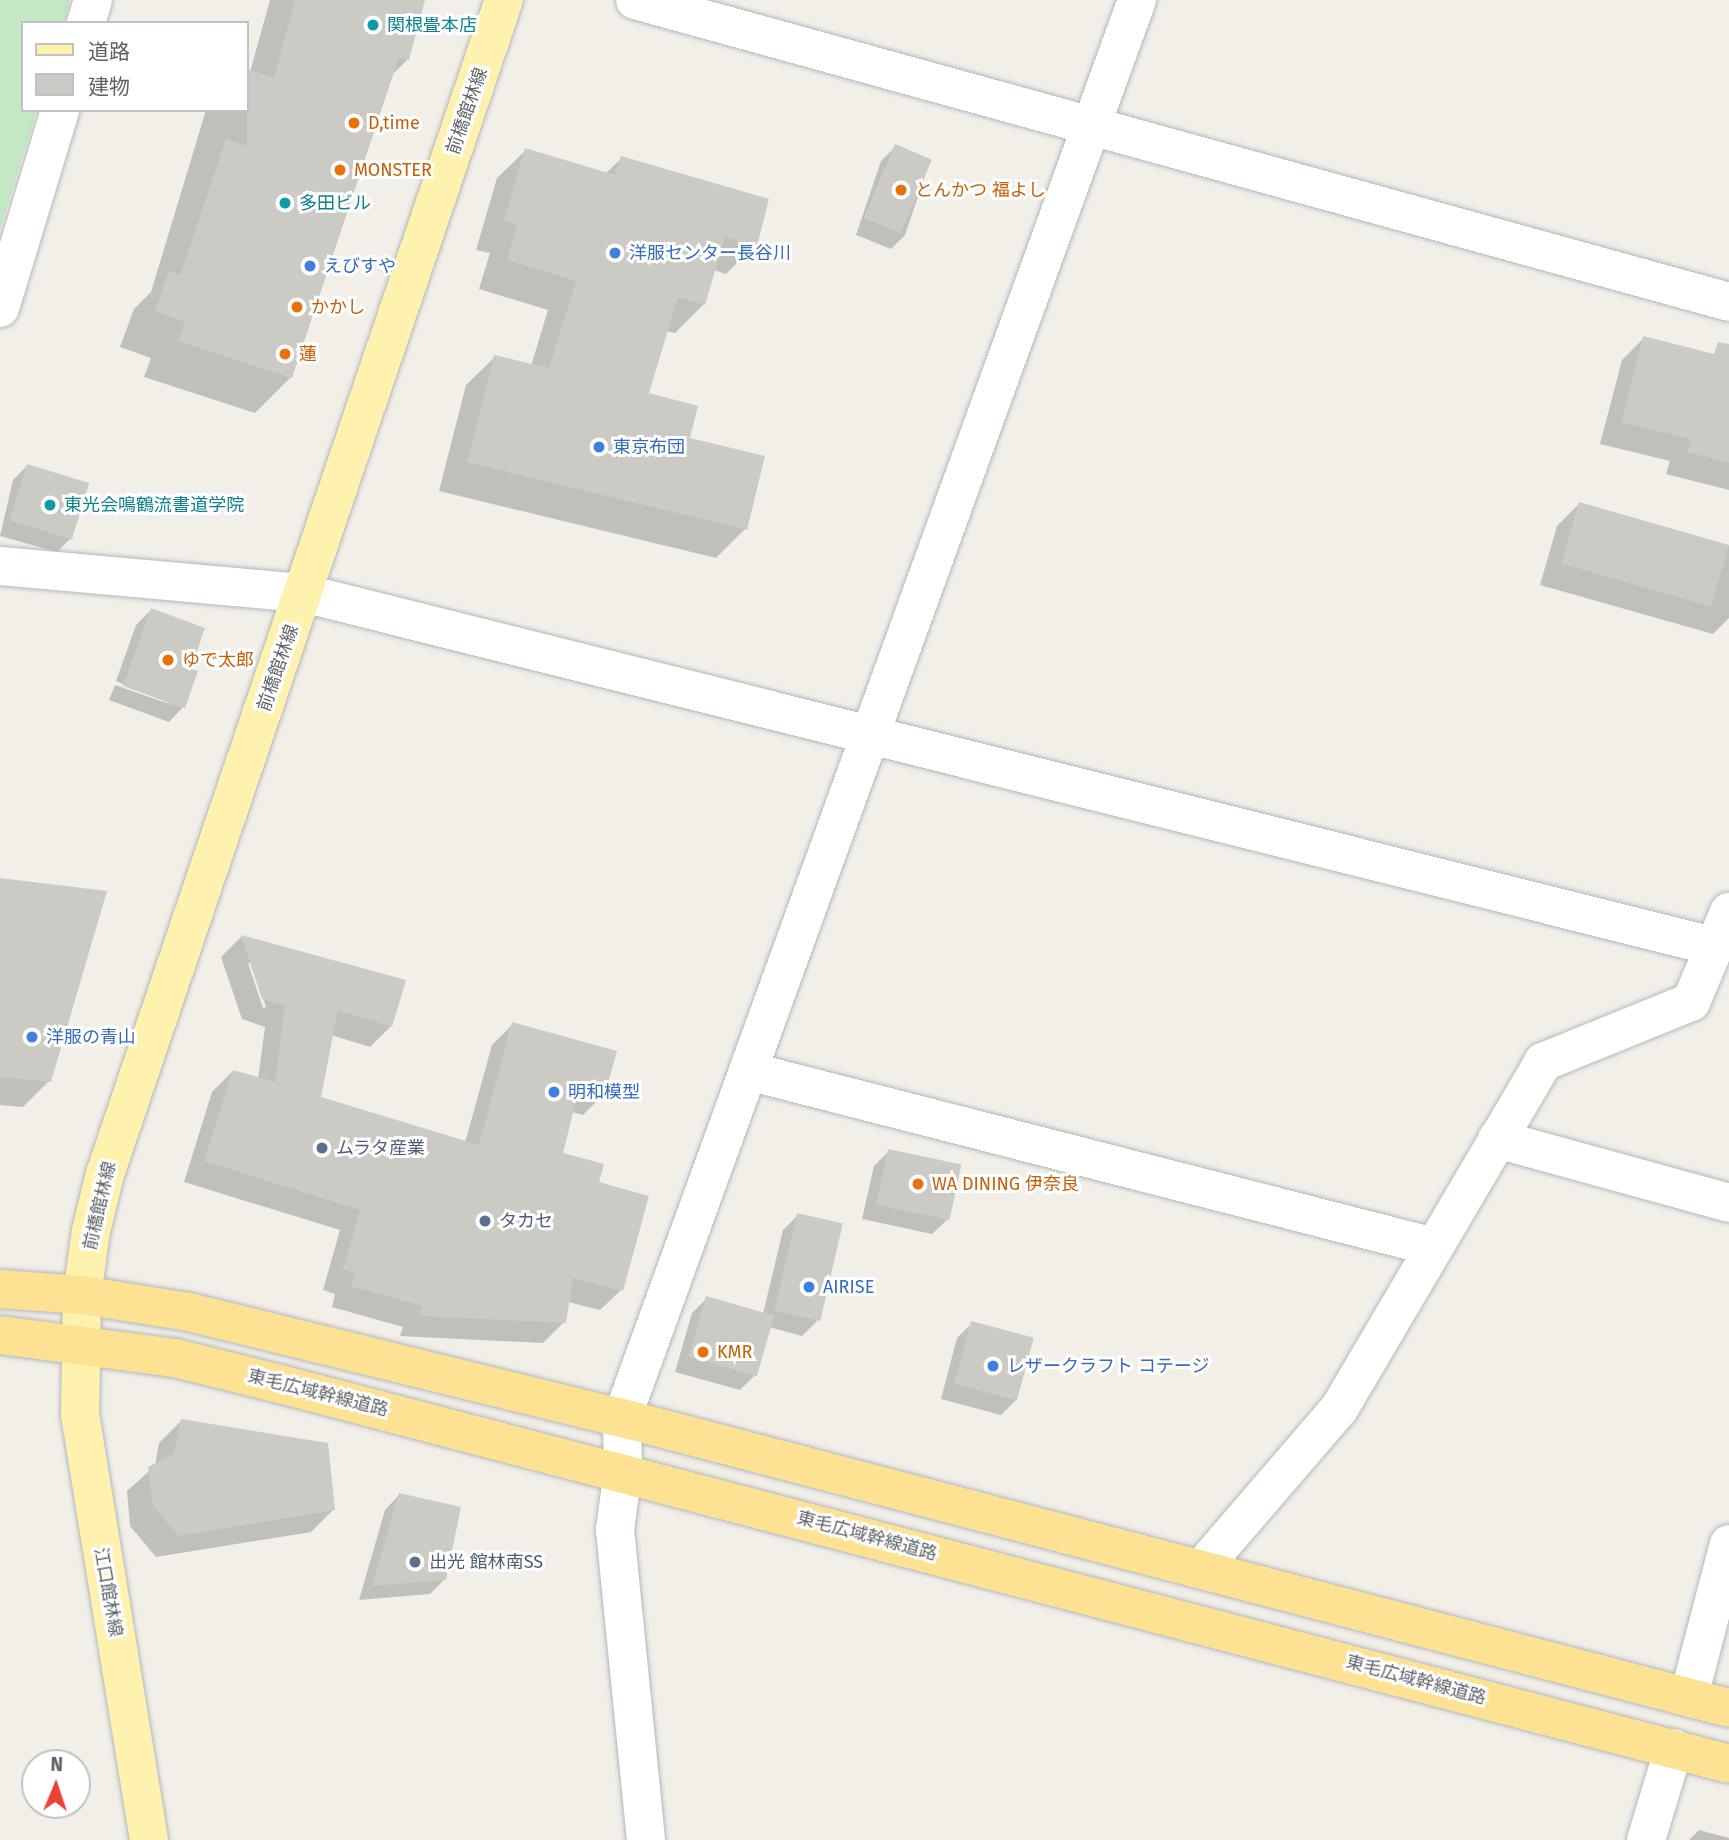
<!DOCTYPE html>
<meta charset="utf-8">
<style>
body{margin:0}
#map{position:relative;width:1729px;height:1840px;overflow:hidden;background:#f1efe8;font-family:"Fira Sans","Noto Sans JP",sans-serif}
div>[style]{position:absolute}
.green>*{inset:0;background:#c5e8c5}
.shadow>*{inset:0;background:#0003}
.building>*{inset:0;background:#cccac5;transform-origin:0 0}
.roads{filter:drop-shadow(0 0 2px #b5b8bc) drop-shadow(0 0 2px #b5b8bc)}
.minor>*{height:38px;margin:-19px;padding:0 19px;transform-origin:19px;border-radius:19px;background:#fff}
.major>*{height:38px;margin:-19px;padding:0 19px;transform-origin:19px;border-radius:19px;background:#fff2af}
.highway>*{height:38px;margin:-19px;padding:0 19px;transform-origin:19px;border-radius:19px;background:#fde293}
.dots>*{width:19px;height:19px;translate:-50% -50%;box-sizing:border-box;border:4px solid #fff;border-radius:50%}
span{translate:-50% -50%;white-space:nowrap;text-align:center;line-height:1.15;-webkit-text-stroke:6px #fff;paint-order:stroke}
.culture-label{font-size:18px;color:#0d838f}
.left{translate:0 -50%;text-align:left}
.street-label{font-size:18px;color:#5f6368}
.food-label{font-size:18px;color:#c56008}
.shop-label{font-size:18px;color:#366cbe}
.service-label{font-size:18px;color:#4e5e75}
.legend{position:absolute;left:21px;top:21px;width:228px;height:91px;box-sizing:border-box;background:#fff;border:2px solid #bfc1c3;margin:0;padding:9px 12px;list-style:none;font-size:21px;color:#5f6368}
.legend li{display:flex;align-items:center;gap:14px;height:35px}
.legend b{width:35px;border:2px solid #bfc1c3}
.north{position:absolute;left:21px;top:1749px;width:70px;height:70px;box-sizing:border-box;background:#fff;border:2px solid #bfc1c3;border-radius:50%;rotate:2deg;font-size:19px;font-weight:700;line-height:28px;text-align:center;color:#5f6368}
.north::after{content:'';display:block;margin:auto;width:24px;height:32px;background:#ea4335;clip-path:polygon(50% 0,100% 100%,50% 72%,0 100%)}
</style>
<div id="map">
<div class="green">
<i style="clip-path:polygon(0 0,70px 0,64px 23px,23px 23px,23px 110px,37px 110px,0 230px)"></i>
</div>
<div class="shadow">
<i style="clip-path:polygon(270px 0,423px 0,408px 59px,390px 77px,291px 377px,255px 413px,144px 377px,151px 358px,120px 347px,134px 309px,151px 292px,206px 110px,247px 110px,247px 71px,250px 72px)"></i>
<i style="clip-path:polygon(895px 147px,930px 161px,905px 235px,891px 249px,856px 235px,881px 161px)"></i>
<i style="clip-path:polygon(526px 150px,605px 174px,622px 158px,767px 200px,755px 245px,726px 274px,714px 270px,704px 304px,675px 333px,666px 331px,647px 395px,688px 439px,745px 529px,716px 558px,439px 491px,466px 385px,495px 357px,531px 366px,548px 310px,479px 289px,490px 253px,476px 250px,497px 178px)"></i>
<i style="clip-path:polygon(1644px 338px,1729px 360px,1729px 490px,1666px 474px,1670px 461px,1600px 444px,1622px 360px)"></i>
<i style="clip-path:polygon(28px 465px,72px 537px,57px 552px,0 536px,13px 480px)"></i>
<i style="clip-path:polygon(1579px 504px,1729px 546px,1729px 618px,1713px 634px,1540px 585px,1557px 526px)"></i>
<i style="clip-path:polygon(151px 610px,188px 670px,183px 707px,169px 722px,109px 700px,115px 685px,178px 707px,116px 681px,136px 625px)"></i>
<i style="clip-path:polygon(0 882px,49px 1081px,23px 1107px,0 1105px)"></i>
<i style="clip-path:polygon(evenodd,241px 937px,404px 981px,391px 1026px,370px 1047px,331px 1035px,319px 1098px,465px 1143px,492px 1045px,513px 1024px,604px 1094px,583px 1115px,572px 1112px,561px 1155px,597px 1183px,621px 1290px,600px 1310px,568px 1302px,564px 1322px,543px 1343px,400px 1336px,403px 1327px,332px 1307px,335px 1294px,323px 1290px,340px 1230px,184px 1182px,212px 1092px,233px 1071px,258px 1079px,265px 1027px,242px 1019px,221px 957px,241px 937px,248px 963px,252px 963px,266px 1007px,263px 1008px,248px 963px)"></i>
<i style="clip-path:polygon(889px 1151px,947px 1220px,932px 1234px,862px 1219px,874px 1166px)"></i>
<i style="clip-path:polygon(798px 1215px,817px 1321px,802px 1336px,769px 1327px,755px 1375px,740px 1390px,675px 1372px,692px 1313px,707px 1298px,763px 1314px,783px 1230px)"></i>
<i style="clip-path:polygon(972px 1323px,1016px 1400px,1001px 1415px,941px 1399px,957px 1338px)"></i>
<i style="clip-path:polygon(181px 1421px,334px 1509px,311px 1532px,156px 1557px,130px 1526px,127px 1491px,155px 1466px,159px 1443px)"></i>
<i style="clip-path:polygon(399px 1495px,445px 1579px,430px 1594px,359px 1600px,385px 1510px)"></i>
<i style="clip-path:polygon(1699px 1830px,1729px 1838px,1729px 1840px,1689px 1840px)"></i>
</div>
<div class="building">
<i style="clip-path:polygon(295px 0,425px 0,409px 60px,399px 57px,292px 378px,178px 341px,185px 322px,155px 311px,169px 271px,180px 275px,226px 139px,247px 146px,247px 69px,274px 78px)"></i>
<i style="left:895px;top:144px;width:40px;height:80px;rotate:23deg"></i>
<i style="clip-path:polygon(525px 148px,615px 175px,621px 156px,769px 199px,757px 246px,725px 237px,705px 305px,678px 297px,649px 393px,698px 406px,690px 438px,765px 456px,747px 530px,467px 462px,494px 355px,549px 368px,576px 281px,507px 260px,517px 224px,504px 221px)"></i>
<i style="clip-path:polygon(1643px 336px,1714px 354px,1718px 342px,1729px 344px,1729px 463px,1687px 452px,1691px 439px,1621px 422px)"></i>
<i style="left:27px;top:464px;width:65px;height:59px;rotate:17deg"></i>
<i style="left:1579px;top:502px;width:156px;height:64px;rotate:16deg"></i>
<i style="clip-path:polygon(151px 608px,205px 628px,191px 669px,198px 671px,185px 708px,123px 686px)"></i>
<i style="clip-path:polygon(0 878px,107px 891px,51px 1082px,0 1077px)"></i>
<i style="clip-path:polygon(241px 935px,406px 980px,392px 1027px,338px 1010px,321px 1097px,479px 1145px,512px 1022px,617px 1051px,605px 1095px,579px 1089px,563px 1153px,604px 1164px,599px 1182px,649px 1196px,623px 1291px,573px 1278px,566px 1323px,420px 1316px,422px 1306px,351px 1286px,355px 1273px,343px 1269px,360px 1210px,204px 1161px,233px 1070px,275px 1082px,285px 1006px,262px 999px)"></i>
<i style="left:888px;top:1149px;width:75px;height:57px;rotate:12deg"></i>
<i style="left:797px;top:1213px;width:47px;height:100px;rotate:13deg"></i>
<i style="left:706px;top:1296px;width:71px;height:63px;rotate:16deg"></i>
<i style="left:971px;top:1321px;width:65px;height:65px;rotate:15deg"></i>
<i style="clip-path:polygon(181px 1419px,328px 1443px,335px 1510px,178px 1536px,152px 1504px,148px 1467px,174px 1454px)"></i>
<i style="clip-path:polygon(399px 1493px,461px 1507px,446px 1580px,372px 1586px)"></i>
</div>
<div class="roads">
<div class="minor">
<i style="left:635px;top:0;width:1135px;rotate:15.43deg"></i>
<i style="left:86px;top:23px;width:24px;rotate:-73deg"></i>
<i style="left:0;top:308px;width:207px;rotate:-73.1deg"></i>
<i style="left:0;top:566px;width:304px;rotate:5.1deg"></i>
<i style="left:303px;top:593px;width:1454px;rotate:14.06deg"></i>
<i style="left:748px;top:1071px;width:708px;rotate:14.39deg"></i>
<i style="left:1497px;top:1139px;width:241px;rotate:15.4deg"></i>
<i style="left:1202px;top:1568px;width:210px;rotate:-49.3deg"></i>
<i style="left:1339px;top:1409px;width:403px;rotate:-59.5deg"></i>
<i style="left:1543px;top:1062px;width:160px;rotate:-22.1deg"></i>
<i style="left:1691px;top:1002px;width:98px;rotate:-67.1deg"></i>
<i style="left:1689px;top:1696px;width:157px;rotate:-75.3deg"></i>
<i style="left:646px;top:1840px;width:312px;rotate:-95.7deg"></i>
<i style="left:615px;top:1530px;width:61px;rotate:-82.4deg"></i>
<i style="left:623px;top:1470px;width:52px;rotate:-91.1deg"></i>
<i style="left:622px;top:1418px;width:1509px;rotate:-70.04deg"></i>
<i style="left:1646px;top:1840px;width:96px;rotate:-73.1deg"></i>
</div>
<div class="major">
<i style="left:149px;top:1840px;width:431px;rotate:-99.2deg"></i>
<i style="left:80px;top:1415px;width:120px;rotate:-89deg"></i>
<i style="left:82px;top:1295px;width:65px;rotate:-82deg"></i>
<i style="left:91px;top:1231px;width:59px;rotate:-76.2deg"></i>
<i style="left:105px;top:1174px;width:1240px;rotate:-71.23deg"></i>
</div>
<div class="highway">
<i style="left:0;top:1289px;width:82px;rotate:4.2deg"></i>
<i style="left:82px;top:1295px;width:108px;rotate:9deg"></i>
<i style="left:189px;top:1312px;width:446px;rotate:13.8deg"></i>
<i style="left:622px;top:1418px;width:1144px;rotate:14.68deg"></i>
<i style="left:0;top:1335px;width:177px;rotate:7.5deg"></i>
<i style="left:175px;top:1358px;width:108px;rotate:13.9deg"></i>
<i style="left:280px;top:1384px;width:1498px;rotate:14.69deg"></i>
</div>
</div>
<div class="dots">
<i style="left:373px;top:25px;background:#0f9aa8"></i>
<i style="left:354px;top:123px;background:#e8710a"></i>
<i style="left:340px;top:170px;background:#e8710a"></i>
<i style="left:901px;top:190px;background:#e8710a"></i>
<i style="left:285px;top:203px;background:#0f9aa8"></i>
<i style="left:615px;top:253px;background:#3f7fe0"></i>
<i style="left:310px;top:266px;background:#3f7fe0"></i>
<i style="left:297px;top:307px;background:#e8710a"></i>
<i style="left:285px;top:354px;background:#e8710a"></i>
<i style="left:599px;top:447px;background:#3f7fe0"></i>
<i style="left:50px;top:505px;background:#0f9aa8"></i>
<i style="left:168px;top:660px;background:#e8710a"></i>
<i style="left:32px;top:1037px;background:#3f7fe0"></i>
<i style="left:554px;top:1092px;background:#3f7fe0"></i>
<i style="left:322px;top:1148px;background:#5c6f8a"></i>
<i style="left:918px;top:1184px;background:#e8710a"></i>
<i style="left:485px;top:1221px;background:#5c6f8a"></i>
<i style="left:809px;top:1287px;background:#3f7fe0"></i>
<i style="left:703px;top:1352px;background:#e8710a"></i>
<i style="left:993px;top:1366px;background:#3f7fe0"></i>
<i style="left:415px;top:1562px;background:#5c6f8a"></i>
</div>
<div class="culture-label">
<span class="left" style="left:387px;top:25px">関根畳本店</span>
<span class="left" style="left:299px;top:203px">多田ビル</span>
<span class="left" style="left:64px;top:505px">東光会鳴鶴流書道学院</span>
</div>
<div class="street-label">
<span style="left:467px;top:111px;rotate:-71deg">前橋館林線</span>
<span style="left:278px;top:668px;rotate:-71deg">前橋館林線</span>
<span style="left:100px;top:1206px;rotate:-77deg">前橋館林線</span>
<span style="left:318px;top:1393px;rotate:14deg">東毛広域幹線道路</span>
<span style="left:867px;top:1536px;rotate:15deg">東毛広域幹線道路</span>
<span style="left:108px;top:1592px;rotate:80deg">江口館林線</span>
<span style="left:1416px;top:1680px;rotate:15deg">東毛広域幹線道路</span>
</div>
<div class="food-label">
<span class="left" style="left:368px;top:123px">D,time</span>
<span class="left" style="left:354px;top:170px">MONSTER</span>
<span class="left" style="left:915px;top:190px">とんかつ 福よし</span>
<span class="left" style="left:311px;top:307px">かかし</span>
<span class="left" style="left:299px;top:354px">蓮</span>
<span class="left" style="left:182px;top:660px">ゆで太郎</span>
<span class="left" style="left:932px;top:1184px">WA DINING 伊奈良</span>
<span class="left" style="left:717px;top:1352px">KMR</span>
</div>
<div class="shop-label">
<span class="left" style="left:629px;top:253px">洋服センター長谷川</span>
<span class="left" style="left:324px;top:266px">えびすや</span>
<span class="left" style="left:613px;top:447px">東京布団</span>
<span class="left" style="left:46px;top:1037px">洋服の青山</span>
<span class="left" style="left:568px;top:1092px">明和模型</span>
<span class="left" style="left:823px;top:1287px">AIRISE</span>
<span class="left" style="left:1007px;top:1366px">レザークラフト コテージ</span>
</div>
<div class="service-label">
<span class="left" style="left:336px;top:1148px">ムラタ産業</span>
<span class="left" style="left:499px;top:1221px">タカセ</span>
<span class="left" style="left:429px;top:1562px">出光 館林南SS</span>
</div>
<ul class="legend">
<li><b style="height:9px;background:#fff2af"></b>道路</li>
<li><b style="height:19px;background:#cccac5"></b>建物</li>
</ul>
<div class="north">N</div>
</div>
